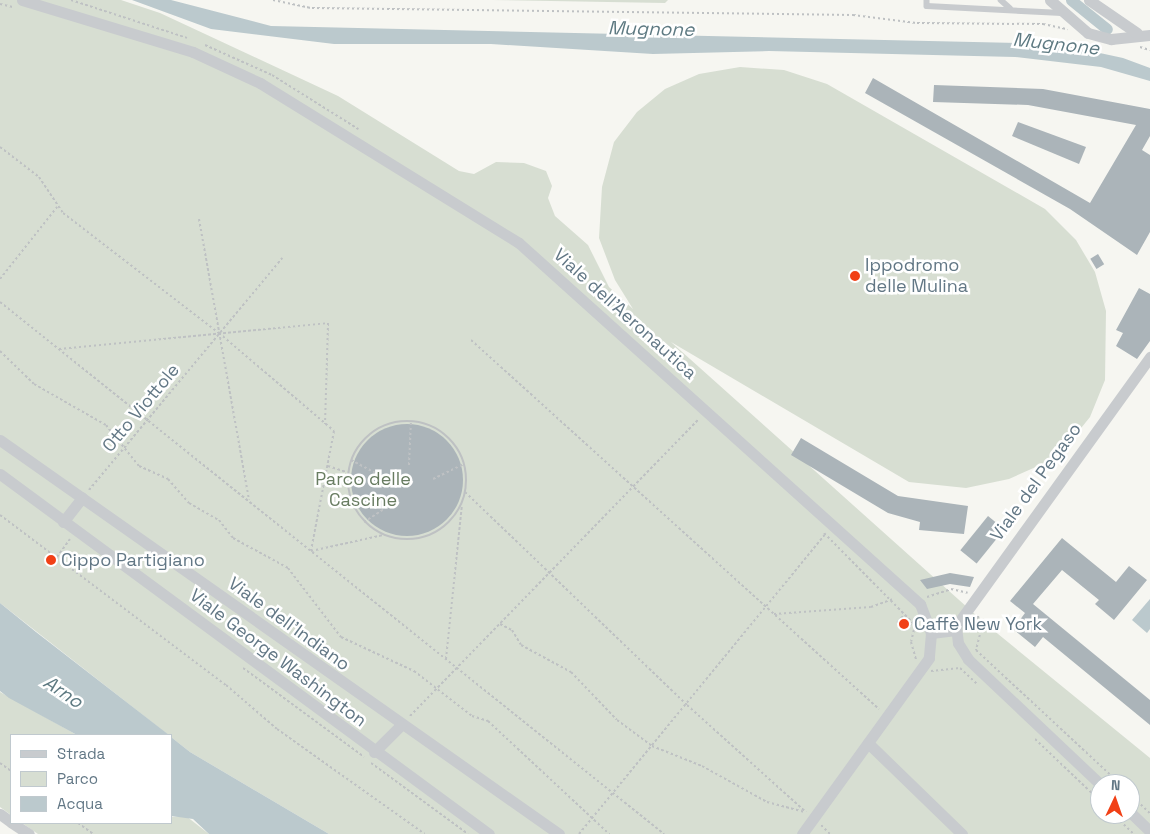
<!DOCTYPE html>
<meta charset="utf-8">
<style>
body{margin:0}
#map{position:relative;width:1150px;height:834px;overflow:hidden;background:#f6f6f1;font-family:"Space Grotesk",sans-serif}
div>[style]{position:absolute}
.green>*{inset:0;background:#d7ded2}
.water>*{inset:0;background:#bbc9cd}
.canal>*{height:11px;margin:-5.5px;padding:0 5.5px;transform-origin:5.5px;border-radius:5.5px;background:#bbc9cd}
.building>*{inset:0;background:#abb4b9;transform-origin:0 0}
.round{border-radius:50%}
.path>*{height:2px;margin-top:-1px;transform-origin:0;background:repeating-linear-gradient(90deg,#bec1c3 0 2.5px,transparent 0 5px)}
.path>.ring{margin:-1px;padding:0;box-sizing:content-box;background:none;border:2px solid #bec1c3;border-radius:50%}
.lane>*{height:5.5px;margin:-2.75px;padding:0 2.75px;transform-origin:2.75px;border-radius:2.75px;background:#c8cbce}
.street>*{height:11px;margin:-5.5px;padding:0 5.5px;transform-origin:5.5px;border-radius:5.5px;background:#c8cbce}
.dots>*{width:14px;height:14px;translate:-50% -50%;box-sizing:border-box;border:2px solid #fff;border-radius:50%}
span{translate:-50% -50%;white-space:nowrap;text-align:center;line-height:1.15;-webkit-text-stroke:5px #fff;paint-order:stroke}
.poi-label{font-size:18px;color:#627785}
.left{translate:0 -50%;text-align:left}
.street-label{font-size:18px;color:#627785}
.park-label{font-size:18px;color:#687c61}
.water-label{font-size:19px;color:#5e7a82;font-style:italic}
.legend{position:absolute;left:10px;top:734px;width:162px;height:90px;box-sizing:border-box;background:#fff;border:1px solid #c0c9ce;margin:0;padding:6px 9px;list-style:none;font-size:15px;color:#627785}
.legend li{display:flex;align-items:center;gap:10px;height:25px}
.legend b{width:25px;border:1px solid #c0c9ce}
.north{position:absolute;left:1090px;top:774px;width:50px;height:50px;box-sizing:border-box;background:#fff;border:1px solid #c0c9ce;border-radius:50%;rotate:3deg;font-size:14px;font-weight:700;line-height:20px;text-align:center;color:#627785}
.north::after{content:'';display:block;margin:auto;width:18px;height:22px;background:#f14016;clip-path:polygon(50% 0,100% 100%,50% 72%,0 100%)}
</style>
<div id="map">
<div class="green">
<i style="clip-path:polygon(evenodd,0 0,121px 0,160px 13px,338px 96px,459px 171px,474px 174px,496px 162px,524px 163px,546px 171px,552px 186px,548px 198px,555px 216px,588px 245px,609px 287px,633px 309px,615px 280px,599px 238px,602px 187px,614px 142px,637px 112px,665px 89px,699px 74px,740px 67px,784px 70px,827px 84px,1045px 209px,1076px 240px,1095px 272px,1106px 311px,1105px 380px,1090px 417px,1069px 443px,1047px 462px,1009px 479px,966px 488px,909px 482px,671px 342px,987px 625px,1150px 758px,1150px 834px,329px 834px,190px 752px,0 603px,0 0,1100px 784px,1130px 784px,1130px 814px,1100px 814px,1100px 784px)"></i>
<i style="clip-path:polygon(492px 0,668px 0,665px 3px)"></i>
<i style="clip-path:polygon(0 692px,77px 735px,11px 735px,11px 815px,0 807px)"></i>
<i style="clip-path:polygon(186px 816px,209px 834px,38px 834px,22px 823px,171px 823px,171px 817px)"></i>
</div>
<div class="water">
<i style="clip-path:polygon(132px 0,171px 0,271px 26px,1058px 44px,1123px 58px,1150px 68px,1150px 81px,1101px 67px,1015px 57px,769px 51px,653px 54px,491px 44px,334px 44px,211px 29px)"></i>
<i style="clip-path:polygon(1150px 599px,1150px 629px,1147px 633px,1132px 620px)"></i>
<i style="clip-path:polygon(0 603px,36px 632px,169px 735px,77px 735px,9px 698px,0 691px)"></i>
<i style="clip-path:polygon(171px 737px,190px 752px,329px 834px,209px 834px,193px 819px,171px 816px)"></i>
</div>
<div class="canal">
<i style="left:1071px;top:0;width:46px;rotate:38.9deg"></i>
</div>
<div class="building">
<i style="clip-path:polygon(873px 78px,1090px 203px,1136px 125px,1028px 105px,933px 102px,934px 85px,1043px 89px,1150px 109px,1150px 136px,1142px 150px,1150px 155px,1150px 232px,1137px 255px,1070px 209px,865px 93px)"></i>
<i style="clip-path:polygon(1018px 122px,1086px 147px,1079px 164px,1012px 136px)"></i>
<i style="left:1098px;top:254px;width:12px;height:9px;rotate:59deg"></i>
<i style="clip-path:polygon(1139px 288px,1150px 294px,1150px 341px,1137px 359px,1116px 346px,1123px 333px,1116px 330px)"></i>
<i class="round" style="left:351px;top:424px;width:112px;height:112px"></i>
<i style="clip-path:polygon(801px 438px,898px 496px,968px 506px,964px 534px,919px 530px,920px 522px,888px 513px,791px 455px)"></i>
<i style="left:988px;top:516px;width:21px;height:44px;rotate:39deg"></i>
<i style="clip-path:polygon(1062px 538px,1116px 582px,1129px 566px,1147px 580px,1114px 620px,1095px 604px,1099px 600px,1062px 570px,1033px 604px,1150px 700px,1150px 725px,1043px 637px,1035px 647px,1013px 629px,1025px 613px,1010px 601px)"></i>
<i style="clip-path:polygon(950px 573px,974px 577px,970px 587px,950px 584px,927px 589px,920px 580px)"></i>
<i style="left:902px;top:616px;width:13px;height:8px;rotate:42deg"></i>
</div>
<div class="path">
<i style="left:71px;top:0;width:122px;rotate:18.1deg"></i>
<i style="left:273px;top:0;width:40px;rotate:12deg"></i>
<i style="left:312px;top:8px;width:541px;rotate:0.74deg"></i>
<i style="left:853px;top:15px;width:64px;rotate:7.1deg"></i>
<i style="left:917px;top:23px;width:126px;rotate:0.5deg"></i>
<i style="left:1043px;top:24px;width:25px;rotate:12deg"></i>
<i style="left:0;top:4px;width:13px;rotate:13deg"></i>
<i style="left:205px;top:45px;width:73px;rotate:24.1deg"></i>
<i style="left:272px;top:75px;width:102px;rotate:32.1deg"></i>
<i style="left:1140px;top:47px;width:10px;rotate:17deg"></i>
<i style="left:0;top:147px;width:49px;rotate:37.6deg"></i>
<i style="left:39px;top:177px;width:43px;rotate:56.3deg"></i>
<i style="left:63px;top:213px;width:197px;rotate:37.6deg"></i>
<i style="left:219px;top:333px;width:151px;rotate:40.4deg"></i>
<i style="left:334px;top:431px;width:122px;rotate:100.9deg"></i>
<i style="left:311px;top:551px;width:74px;rotate:-12.5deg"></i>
<i style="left:199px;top:219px;width:285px;rotate:79.9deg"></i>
<i style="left:0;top:279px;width:92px;rotate:-51.6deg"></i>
<i style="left:0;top:302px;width:851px;rotate:38.7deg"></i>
<i style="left:471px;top:340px;width:550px;rotate:42.13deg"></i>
<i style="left:59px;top:349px;width:270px;rotate:-5.5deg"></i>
<i style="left:328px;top:323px;width:101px;rotate:91.7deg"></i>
<i style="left:0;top:351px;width:47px;rotate:44.1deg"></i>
<i style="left:34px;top:384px;width:83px;rotate:29.7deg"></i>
<i style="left:106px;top:425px;width:53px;rotate:51.2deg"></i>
<i style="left:139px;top:466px;width:32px;rotate:24deg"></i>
<i style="left:168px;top:479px;width:32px;rotate:49deg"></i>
<i style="left:189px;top:503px;width:34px;rotate:30deg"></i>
<i style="left:219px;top:520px;width:23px;rotate:52deg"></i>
<i style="left:233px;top:538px;width:63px;rotate:28.6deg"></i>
<i style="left:288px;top:568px;width:87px;rotate:52.5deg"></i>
<i style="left:341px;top:637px;width:81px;rotate:25deg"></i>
<i style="left:414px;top:671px;width:73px;rotate:37.8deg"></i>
<i style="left:472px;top:716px;width:17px;rotate:17deg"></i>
<i style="left:488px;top:721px;width:166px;rotate:43deg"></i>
<i class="ring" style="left:348px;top:421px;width:116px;height:116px"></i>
<i style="left:351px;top:460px;width:43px;rotate:27.8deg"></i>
<i style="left:409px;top:465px;width:44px;rotate:-87.4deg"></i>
<i style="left:328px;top:466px;width:20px;rotate:18deg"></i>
<i style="left:433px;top:479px;width:34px;rotate:-26deg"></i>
<i style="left:89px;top:490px;width:302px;rotate:-50.2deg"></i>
<i style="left:465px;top:492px;width:308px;rotate:43.8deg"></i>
<i style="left:687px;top:705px;width:160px;rotate:42deg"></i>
<i style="left:0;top:515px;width:283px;rotate:37deg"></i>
<i style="left:226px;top:685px;width:67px;rotate:40.8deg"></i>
<i style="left:277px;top:729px;width:181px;rotate:35.4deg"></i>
<i style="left:364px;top:522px;width:35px;rotate:-33deg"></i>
<i style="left:824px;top:533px;width:129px;rotate:45.3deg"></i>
<i style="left:915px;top:625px;width:17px;rotate:103deg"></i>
<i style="left:911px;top:642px;width:18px;rotate:74deg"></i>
<i style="left:57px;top:557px;width:22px;rotate:-54deg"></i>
<i style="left:927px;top:597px;width:25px;rotate:-18deg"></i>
<i style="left:951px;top:589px;width:17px;rotate:13deg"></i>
<i style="left:774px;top:614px;width:97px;rotate:-4.1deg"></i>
<i style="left:871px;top:607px;width:23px;rotate:-20deg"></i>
<i style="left:978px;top:616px;width:14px;rotate:78deg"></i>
<i style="left:981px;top:630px;width:21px;rotate:104deg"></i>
<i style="left:976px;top:650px;width:197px;rotate:42.9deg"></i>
<i style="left:500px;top:624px;width:13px;rotate:27deg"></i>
<i style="left:512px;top:630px;width:17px;rotate:59deg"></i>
<i style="left:521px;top:645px;width:57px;rotate:28.4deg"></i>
<i style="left:571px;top:672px;width:66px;rotate:46.2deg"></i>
<i style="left:617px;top:720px;width:44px;rotate:36.6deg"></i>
<i style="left:652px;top:746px;width:54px;rotate:21.8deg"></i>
<i style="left:702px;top:766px;width:74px;rotate:29deg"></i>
<i style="left:767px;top:802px;width:38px;rotate:15deg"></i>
<i style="left:446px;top:659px;width:155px;rotate:-84.1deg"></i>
<i style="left:243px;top:668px;width:150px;rotate:36.3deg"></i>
<i style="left:931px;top:671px;width:29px;rotate:-6deg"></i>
<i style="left:960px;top:668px;width:23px;rotate:43deg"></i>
<i style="left:410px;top:716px;width:414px;rotate:-45.8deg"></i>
<i style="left:1035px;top:739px;width:90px;rotate:43.6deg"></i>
<i style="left:0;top:763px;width:14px;rotate:36deg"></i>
<i style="left:371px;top:763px;width:120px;rotate:36.2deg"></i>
<i style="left:1130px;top:794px;width:28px;rotate:44deg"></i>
<i style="left:1113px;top:814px;width:29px;rotate:44deg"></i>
<i style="left:78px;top:823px;width:19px;rotate:36deg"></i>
<i style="left:821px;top:825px;width:13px;rotate:45deg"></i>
<i style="left:579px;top:834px;width:387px;rotate:-50.6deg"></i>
</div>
<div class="lane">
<i style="left:927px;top:0;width:6px;rotate:90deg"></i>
<i style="left:927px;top:6px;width:135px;rotate:3deg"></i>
<i style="left:1001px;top:0;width:12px;rotate:42deg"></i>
</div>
<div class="street">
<i style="left:22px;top:0;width:179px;rotate:16.9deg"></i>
<i style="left:193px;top:52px;width:74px;rotate:24.8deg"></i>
<i style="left:260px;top:83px;width:304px;rotate:31.7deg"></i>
<i style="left:519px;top:243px;width:540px;rotate:42deg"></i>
<i style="left:920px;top:604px;width:31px;rotate:69deg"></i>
<i style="left:931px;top:633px;width:25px;rotate:95deg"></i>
<i style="left:929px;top:658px;width:217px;rotate:125.8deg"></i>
<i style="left:1050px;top:0;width:50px;rotate:41deg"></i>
<i style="left:1088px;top:33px;width:24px;rotate:15deg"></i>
<i style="left:1111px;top:39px;width:39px;rotate:-6deg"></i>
<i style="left:1089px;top:0;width:58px;rotate:34.5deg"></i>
<i style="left:0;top:440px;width:684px;rotate:35.18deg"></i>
<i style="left:0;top:474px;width:607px;rotate:36.36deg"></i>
<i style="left:63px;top:522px;width:31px;rotate:-52deg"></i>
<i style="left:931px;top:633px;width:25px;rotate:-7deg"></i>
<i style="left:868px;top:743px;width:131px;rotate:44.1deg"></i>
<i style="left:374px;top:752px;width:37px;rotate:-45deg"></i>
<i style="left:1100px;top:784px;width:182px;rotate:-136.6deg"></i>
<i style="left:968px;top:659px;width:19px;rotate:-122deg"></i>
<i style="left:958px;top:643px;width:17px;rotate:-97deg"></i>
<i style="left:956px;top:626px;width:332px;rotate:-54.2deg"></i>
<i style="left:1130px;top:812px;width:28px;rotate:44deg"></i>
<i style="left:0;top:814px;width:14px;rotate:36deg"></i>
<i style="left:12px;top:823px;width:20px;rotate:33deg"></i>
</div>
<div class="dots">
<i style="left:855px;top:276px;background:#f14016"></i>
<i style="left:51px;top:560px;background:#f14016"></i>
<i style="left:904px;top:624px;background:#f14016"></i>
</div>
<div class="poi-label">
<span class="left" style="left:865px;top:276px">Ippodromo<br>delle Mulina</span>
<span class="left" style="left:61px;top:560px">Cippo Partigiano</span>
<span class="left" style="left:914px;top:624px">Caffè New York</span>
</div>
<div class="street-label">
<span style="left:625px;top:314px;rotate:42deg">Viale dell'Aeronautica</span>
<span style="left:141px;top:408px;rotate:-50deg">Otto Viottole</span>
<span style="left:1036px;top:482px;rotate:-54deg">Viale del Pegaso</span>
<span style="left:289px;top:624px;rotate:36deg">Viale dell'Indiano</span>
<span style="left:278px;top:658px;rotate:37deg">Viale George Washington</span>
</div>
<div class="park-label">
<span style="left:363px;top:490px">Parco delle<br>Cascine</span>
</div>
<div class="water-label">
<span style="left:651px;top:29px;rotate:1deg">Mugnone</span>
<span style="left:1056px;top:44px;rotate:6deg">Mugnone</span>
<span style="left:63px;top:692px;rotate:34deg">Arno</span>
</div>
<ul class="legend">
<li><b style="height:6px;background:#c8cbce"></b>Strada</li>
<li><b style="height:14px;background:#d7ded2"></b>Parco</li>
<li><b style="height:14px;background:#bbc9cd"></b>Acqua</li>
</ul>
<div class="north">N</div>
</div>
